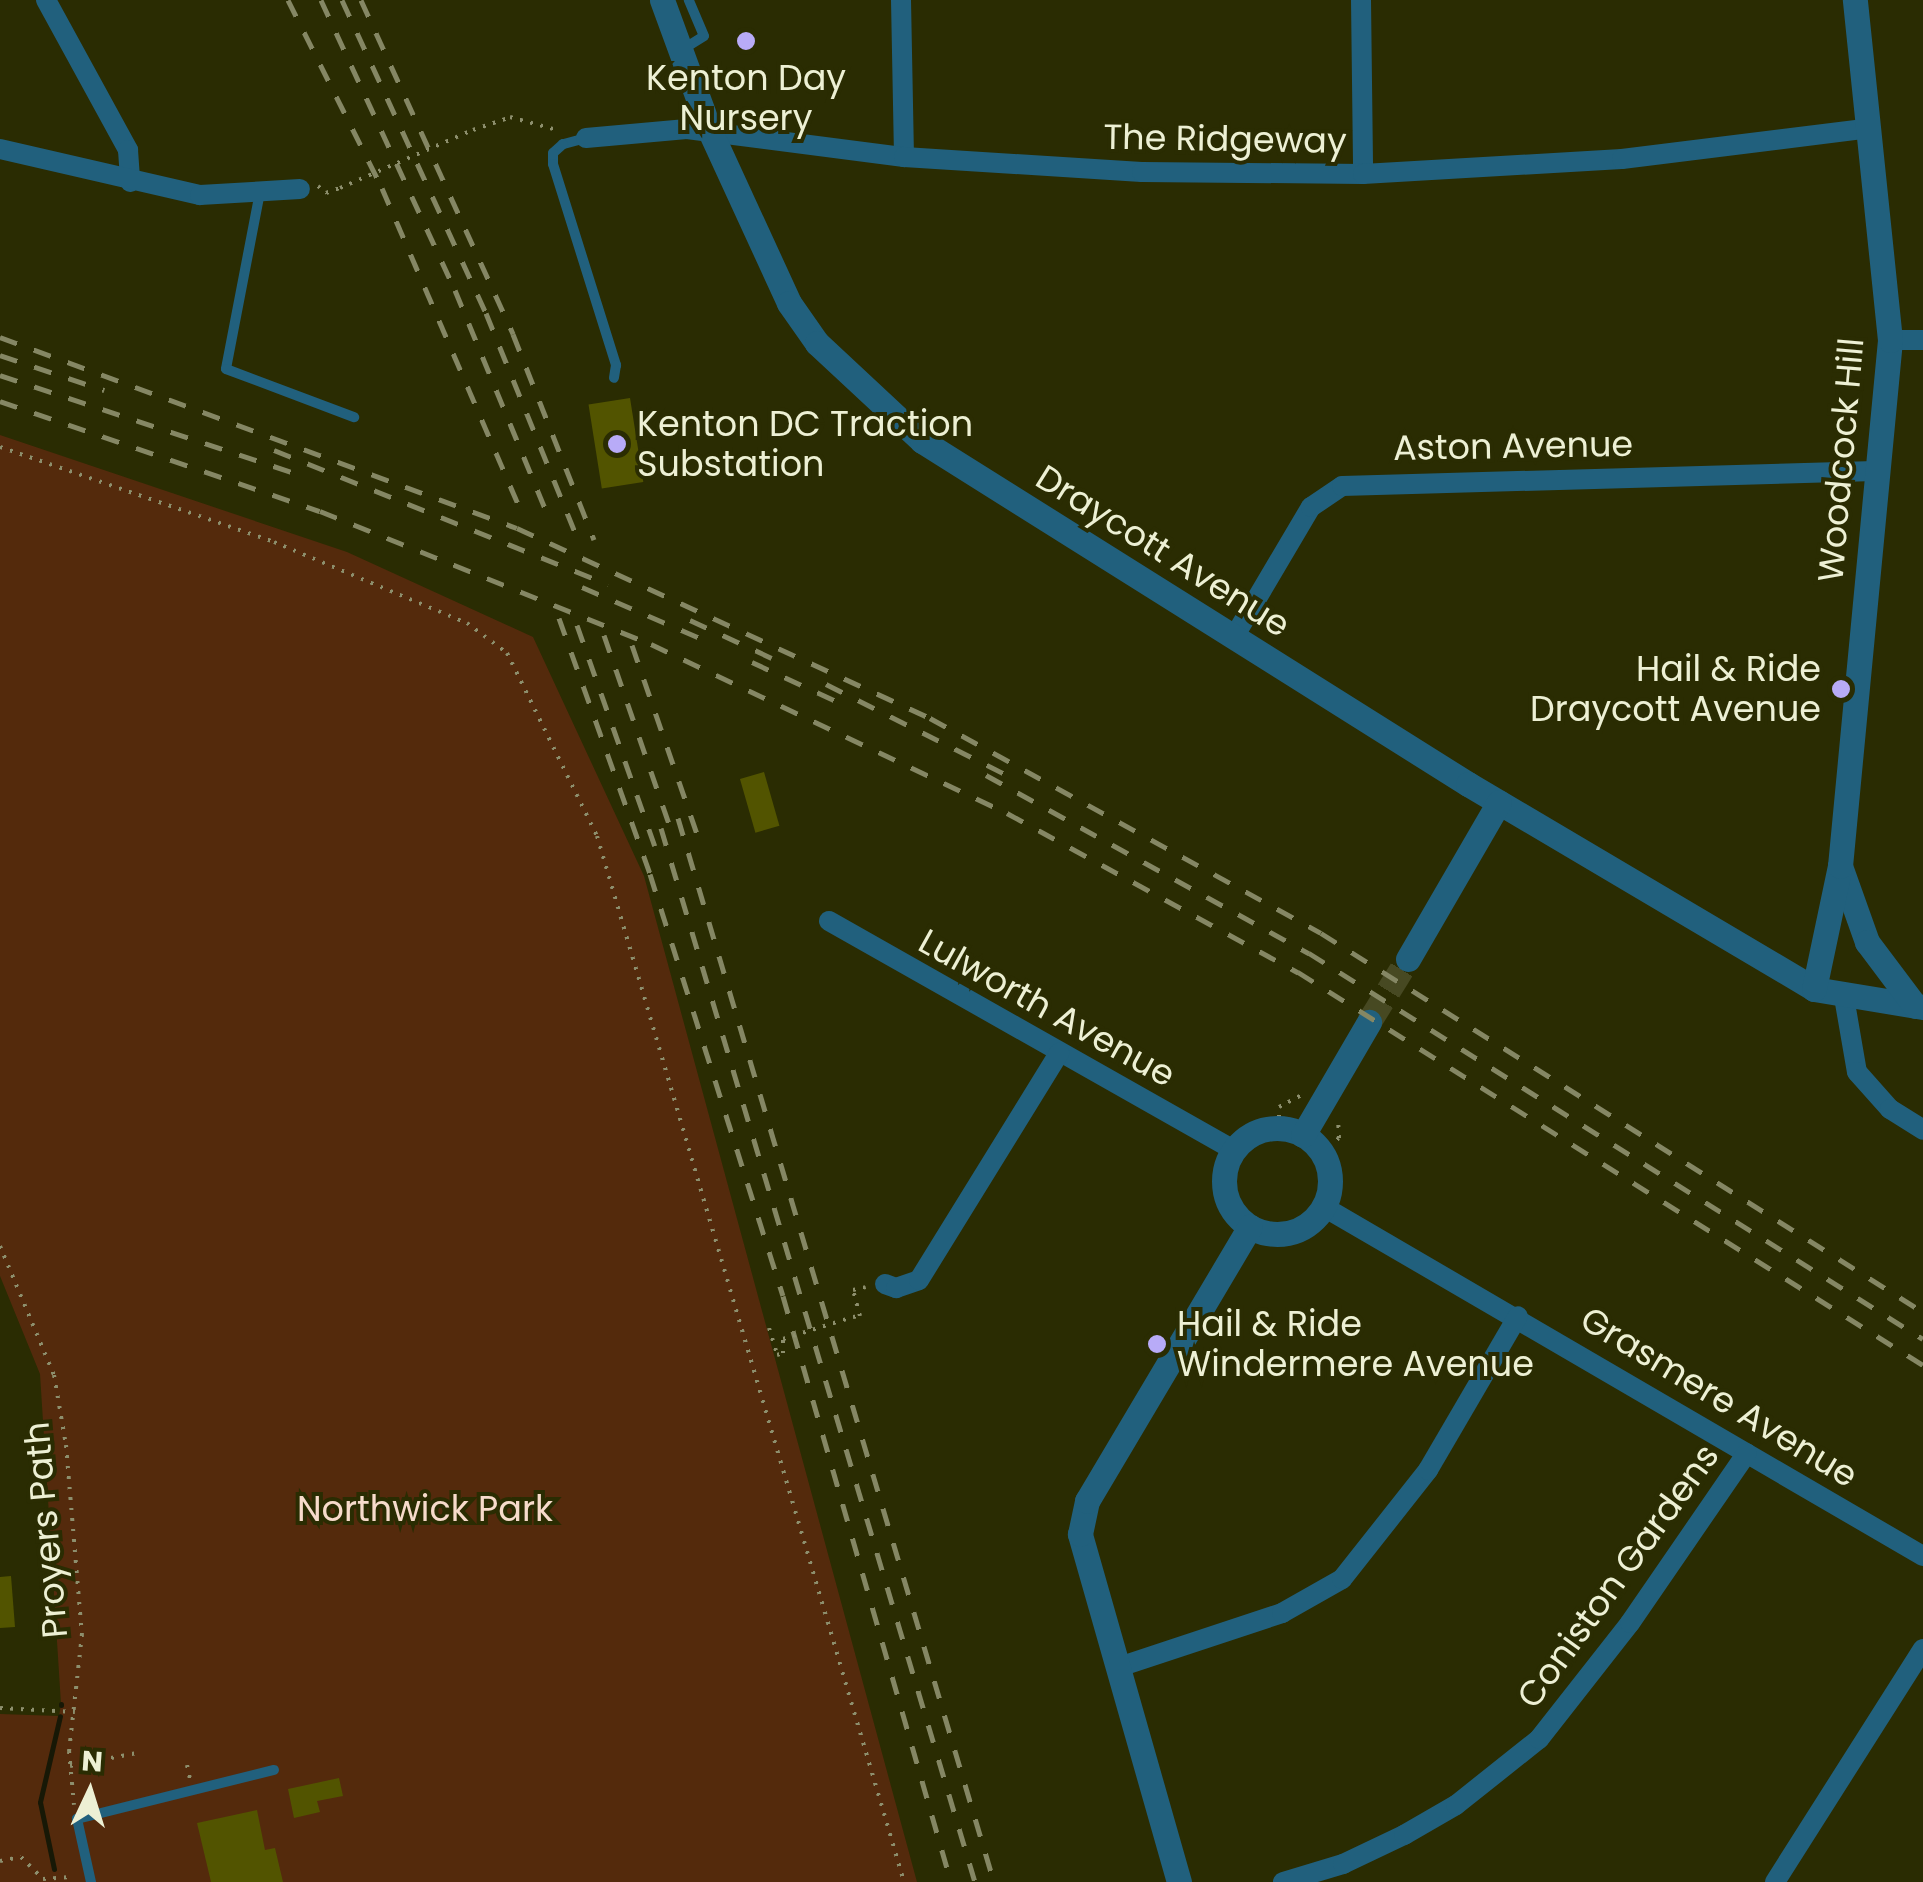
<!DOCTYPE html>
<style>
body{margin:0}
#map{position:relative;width:1923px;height:1882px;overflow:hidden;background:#2a2c02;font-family:Poppins,sans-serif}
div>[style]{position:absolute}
.green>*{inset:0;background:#542a0c}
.stream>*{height:5px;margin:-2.5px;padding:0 2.5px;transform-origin:2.5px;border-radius:2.5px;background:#171806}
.building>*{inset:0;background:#525400;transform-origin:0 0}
.tertiary-tunnel>*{height:25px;margin-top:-12.5px;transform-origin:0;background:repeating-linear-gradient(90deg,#474922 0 25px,transparent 0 37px)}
.path>*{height:4px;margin-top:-2px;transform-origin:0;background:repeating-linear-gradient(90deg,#8d8f6d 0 2.5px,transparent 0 10.5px)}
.service>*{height:10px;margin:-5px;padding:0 5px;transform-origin:5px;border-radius:5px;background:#21607d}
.minor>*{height:20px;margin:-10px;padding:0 10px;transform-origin:10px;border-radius:10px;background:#21607d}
.tertiary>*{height:25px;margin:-12.5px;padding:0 12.5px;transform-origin:12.5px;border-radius:12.5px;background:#21607d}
.tertiary>.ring{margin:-12.5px;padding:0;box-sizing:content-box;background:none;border:25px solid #21607d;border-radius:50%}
.rail>*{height:5px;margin-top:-2.5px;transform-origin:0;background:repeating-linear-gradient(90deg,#858764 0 18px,transparent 0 36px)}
.path-bridge>*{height:4px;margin-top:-2px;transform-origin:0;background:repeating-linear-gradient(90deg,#8d8f6d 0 2.5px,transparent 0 10.5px)}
.dots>*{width:28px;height:28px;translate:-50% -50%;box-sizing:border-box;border:5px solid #2a2c02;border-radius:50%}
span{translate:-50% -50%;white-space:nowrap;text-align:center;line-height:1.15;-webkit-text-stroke:8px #2a2c02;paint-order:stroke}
.poi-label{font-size:35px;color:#edf0d4}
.left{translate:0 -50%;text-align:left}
.right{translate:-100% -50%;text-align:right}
.street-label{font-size:35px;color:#edf0d4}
.park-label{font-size:35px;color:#f7dbcb}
.north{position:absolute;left:40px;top:1742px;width:100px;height:100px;-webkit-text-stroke:8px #2a2c02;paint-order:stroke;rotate:4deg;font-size:28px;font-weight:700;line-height:40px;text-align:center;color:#edf0d4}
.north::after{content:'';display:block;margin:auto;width:35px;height:45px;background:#edf0d4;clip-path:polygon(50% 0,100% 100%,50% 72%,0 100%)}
</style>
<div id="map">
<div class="green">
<i style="clip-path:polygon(0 435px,347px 552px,533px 637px,644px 876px,917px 1882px,0 1882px,0 1714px,59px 1716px,61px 1704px,40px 1374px,0 1276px)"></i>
</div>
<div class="stream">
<i style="left:61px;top:1705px;width:1px;rotate:-90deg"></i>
<i style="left:54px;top:1869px;width:68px;rotate:-101.8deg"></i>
<i style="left:40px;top:1802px;width:88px;rotate:-76.9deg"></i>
</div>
<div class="building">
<i style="left:630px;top:398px;width:85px;height:42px;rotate:81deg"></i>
<i style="left:764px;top:772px;width:56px;height:25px;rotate:74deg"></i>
<i style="clip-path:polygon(11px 1576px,15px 1627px,0 1628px,0 1577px)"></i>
<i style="clip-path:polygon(339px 1778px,343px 1796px,317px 1801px,320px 1812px,294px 1818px,288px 1789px)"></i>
<i style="clip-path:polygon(257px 1810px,265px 1850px,275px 1848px,283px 1882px,211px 1882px,197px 1823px)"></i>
</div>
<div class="tertiary-tunnel">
<i style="left:1369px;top:1022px;width:74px;rotate:-58.2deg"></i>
</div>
<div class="path">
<i style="left:473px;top:130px;width:39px;rotate:-19deg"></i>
<i style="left:510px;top:117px;width:49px;rotate:15.5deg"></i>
<i style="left:318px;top:186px;width:11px;rotate:41deg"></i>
<i style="left:326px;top:193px;width:15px;rotate:-20deg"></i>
<i style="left:0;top:447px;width:290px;rotate:19.1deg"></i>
<i style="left:274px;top:542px;width:209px;rotate:22.8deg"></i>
<i style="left:467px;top:623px;width:50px;rotate:36.9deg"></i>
<i style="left:507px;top:653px;width:204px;rotate:63.8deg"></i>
<i style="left:597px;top:836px;width:1090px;rotate:73.64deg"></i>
<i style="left:1279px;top:1128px;width:21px;rotate:-90deg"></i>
<i style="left:1279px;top:1107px;width:24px;rotate:-28deg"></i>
<i style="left:1321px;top:1153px;width:23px;rotate:-40deg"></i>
<i style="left:1339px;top:1138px;width:21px;rotate:-93deg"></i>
<i style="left:0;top:1246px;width:140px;rotate:67.3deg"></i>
<i style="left:54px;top:1375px;width:71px;rotate:80.3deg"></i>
<i style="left:66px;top:1445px;width:190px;rotate:85.2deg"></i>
<i style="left:82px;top:1634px;width:118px;rotate:96.3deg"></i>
<i style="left:69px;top:1751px;width:54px;rotate:84.7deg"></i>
<i style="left:853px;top:1317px;width:7px;rotate:-8deg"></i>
<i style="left:860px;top:1316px;width:27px;rotate:-105deg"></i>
<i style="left:853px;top:1290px;width:13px;rotate:-13deg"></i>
<i style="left:769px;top:1328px;width:28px;rotate:73deg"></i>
<i style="left:777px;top:1355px;width:6px;rotate:-18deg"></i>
<i style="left:783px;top:1353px;width:14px;rotate:-90deg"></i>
<i style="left:0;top:1708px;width:75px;rotate:3.1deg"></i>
<i style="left:187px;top:1765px;width:14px;rotate:78deg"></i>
<i style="left:70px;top:1766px;width:68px;rotate:-11deg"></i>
<i style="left:0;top:1861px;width:21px;rotate:-11deg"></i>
<i style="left:21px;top:1857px;width:31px;rotate:45deg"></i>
<i style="left:43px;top:1879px;width:31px;rotate:-4deg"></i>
</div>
<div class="service">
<i style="left:680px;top:51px;width:28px;rotate:-32deg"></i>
<i style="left:704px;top:36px;width:39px;rotate:-113deg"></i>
<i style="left:586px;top:138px;width:24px;rotate:165deg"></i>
<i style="left:563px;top:144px;width:13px;rotate:138deg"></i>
<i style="left:553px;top:153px;width:11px;rotate:90deg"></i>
<i style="left:553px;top:164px;width:211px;rotate:72.6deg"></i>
<i style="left:616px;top:365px;width:13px;rotate:99deg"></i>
<i style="left:260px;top:192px;width:180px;rotate:100.9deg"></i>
<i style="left:226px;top:369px;width:137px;rotate:20.6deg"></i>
<i style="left:91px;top:1882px;width:65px;rotate:-102.5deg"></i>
<i style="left:77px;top:1819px;width:203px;rotate:-14deg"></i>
</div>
<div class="minor">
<i style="left:46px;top:0;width:171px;rotate:61.3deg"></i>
<i style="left:128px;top:150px;width:32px;rotate:86deg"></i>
<i style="left:901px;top:0;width:157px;rotate:88.9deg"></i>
<i style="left:1361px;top:0;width:174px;rotate:89.3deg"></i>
<i style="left:586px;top:138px;width:101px;rotate:-5.1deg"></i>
<i style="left:687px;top:129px;width:219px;rotate:7.4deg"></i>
<i style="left:904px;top:157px;width:238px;rotate:3.6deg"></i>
<i style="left:1142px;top:172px;width:221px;rotate:0.5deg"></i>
<i style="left:1363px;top:174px;width:259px;rotate:-3.3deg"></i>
<i style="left:1622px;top:159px;width:244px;rotate:-7.1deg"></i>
<i style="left:0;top:149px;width:205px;rotate:13deg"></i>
<i style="left:200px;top:195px;width:100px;rotate:-3.4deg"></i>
<i style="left:1890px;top:340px;width:33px"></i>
<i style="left:1234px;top:637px;width:151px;rotate:-59.4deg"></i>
<i style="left:1311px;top:507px;width:37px;rotate:-34deg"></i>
<i style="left:1342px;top:486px;width:533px;rotate:-1.61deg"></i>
<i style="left:829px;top:921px;width:465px;rotate:29.5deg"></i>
<i style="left:1844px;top:997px;width:76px;rotate:80.2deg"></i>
<i style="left:1857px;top:1072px;width:50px;rotate:48.3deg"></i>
<i style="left:1890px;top:1109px;width:39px;rotate:32deg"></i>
<i style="left:1324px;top:1207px;width:693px;rotate:30.23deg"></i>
<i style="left:885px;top:1284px;width:12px;rotate:20deg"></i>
<i style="left:896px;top:1288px;width:24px;rotate:-19deg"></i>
<i style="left:919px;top:1280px;width:267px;rotate:-58.3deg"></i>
<i style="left:1119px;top:1667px;width:172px;rotate:-18.3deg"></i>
<i style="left:1282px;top:1613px;width:69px;rotate:-29.5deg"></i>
<i style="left:1342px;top:1579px;width:139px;rotate:-51.7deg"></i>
<i style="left:1428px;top:1470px;width:178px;rotate:-59.7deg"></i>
<i style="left:1283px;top:1882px;width:63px;rotate:-16.7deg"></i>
<i style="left:1343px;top:1864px;width:68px;rotate:-25.4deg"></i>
<i style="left:1404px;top:1835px;width:60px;rotate:-30deg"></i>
<i style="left:1456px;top:1805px;width:106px;rotate:-38.5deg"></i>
<i style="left:1539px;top:1739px;width:147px;rotate:-51.9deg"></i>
<i style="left:1630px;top:1623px;width:206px;rotate:-55.5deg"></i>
<i style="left:1775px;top:1882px;width:276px;rotate:-57.6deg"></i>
</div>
<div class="tertiary">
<i style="left:662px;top:0;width:140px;rotate:69.9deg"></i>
<i style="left:710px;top:131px;width:189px;rotate:65.3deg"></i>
<i style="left:789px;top:303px;width:49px;rotate:55deg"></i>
<i style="left:817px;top:343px;width:144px;rotate:43deg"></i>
<i style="left:922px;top:441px;width:645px;rotate:32.14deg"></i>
<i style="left:1468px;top:784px;width:402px;rotate:30.6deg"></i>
<i style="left:1814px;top:989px;width:110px;rotate:9.4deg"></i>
<i style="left:1840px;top:866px;width:81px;rotate:70.4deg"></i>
<i style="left:1867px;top:942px;width:80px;rotate:53.1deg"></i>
<i style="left:1408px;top:959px;width:181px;rotate:-59.9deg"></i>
<i style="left:1814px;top:989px;width:126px;rotate:-78.1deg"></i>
<i style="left:1840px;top:866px;width:528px;rotate:-84.57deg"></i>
<i style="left:1890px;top:340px;width:342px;rotate:-95.9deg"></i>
<i class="ring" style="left:1224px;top:1128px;width:81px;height:81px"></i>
<i style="left:1303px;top:1135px;width:131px;rotate:-59.7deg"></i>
<i style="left:1179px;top:1882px;width:362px;rotate:-105.9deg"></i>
<i style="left:1080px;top:1534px;width:34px;rotate:-78deg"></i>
<i style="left:1087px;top:1501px;width:319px;rotate:-59.3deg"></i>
</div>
<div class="rail">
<i style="left:288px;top:0;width:210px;rotate:63.4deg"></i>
<i style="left:382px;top:188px;width:348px;rotate:66.7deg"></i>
<i style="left:321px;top:0;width:319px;rotate:65.2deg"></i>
<i style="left:455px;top:290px;width:250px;rotate:67.6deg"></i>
<i style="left:342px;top:0;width:345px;rotate:65.3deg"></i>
<i style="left:486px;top:313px;width:236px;rotate:67.9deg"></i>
<i style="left:361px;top:0;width:367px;rotate:65.5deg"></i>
<i style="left:513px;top:334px;width:221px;rotate:68.5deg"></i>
<i style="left:0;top:337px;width:551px;rotate:20.28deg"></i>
<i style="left:517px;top:528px;width:455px;rotate:24.7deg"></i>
<i style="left:930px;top:718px;width:446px;rotate:28.8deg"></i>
<i style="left:1321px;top:933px;width:711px;rotate:32.19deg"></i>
<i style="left:0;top:355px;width:110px;rotate:18.6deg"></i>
<i style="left:0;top:375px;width:310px;rotate:18.4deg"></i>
<i style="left:0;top:401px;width:338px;rotate:19deg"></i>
<i style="left:320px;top:511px;width:357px;rotate:21.9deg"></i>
<i style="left:651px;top:644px;width:394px;rotate:25.4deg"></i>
<i style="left:1007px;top:813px;width:332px;rotate:28.7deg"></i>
<i style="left:1298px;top:972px;width:738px;rotate:32.16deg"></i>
<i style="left:274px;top:450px;width:360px;rotate:21.9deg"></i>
<i style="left:582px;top:587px;width:131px;rotate:23.4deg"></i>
<i style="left:559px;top:618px;width:272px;rotate:70.4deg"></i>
<i style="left:650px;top:874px;width:442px;rotate:72.5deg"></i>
<i style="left:783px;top:1296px;width:610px;rotate:74deg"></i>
<i style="left:690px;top:620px;width:90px;rotate:24.9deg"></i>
<i style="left:577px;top:625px;width:234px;rotate:70.6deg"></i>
<i style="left:604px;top:635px;width:215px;rotate:71deg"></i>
<i style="left:632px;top:645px;width:200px;rotate:71deg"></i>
<i style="left:752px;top:662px;width:95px;rotate:24.9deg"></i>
<i style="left:826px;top:684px;width:200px;rotate:26.7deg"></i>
<i style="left:986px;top:775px;width:369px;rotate:28.9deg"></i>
<i style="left:1309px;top:953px;width:725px;rotate:32.16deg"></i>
<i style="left:678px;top:818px;width:1110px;rotate:73.46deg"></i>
<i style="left:661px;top:828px;width:1100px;rotate:73.41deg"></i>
</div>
<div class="path-bridge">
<i style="left:340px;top:188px;width:145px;rotate:-23.6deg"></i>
<i style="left:783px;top:1339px;width:73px;rotate:-17.4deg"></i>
</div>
<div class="dots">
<i style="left:746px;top:41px;background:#b8abf7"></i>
<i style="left:617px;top:444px;background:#b8abf7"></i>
<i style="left:1841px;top:689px;background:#b8abf7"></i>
<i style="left:1157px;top:1344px;background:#b8abf7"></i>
</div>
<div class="poi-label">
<span style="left:746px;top:98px">Kenton Day<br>Nursery</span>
<span class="left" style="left:637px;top:444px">Kenton DC Traction<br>Substation</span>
<span class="right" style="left:1821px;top:689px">Hail &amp; Ride<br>Draycott Avenue</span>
<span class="left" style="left:1177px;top:1344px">Hail &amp; Ride<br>Windermere Avenue</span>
</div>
<div class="street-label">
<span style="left:1225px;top:139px;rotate:1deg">The Ridgeway</span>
<span style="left:1513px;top:446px;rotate:-1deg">Aston Avenue</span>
<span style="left:1841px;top:460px;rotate:-85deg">Woodcock Hill</span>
<span style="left:1163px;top:551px;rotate:32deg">Draycott Avenue</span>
<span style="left:1047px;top:1008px;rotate:29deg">Lulworth Avenue</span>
<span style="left:1719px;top:1397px;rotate:31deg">Grasmere Avenue</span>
<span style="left:46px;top:1530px;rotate:-95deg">Proyers Path</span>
<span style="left:1618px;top:1576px;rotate:-54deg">Coniston Gardens</span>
</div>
<div class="park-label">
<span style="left:425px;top:1509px">Northwick Park</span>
</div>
<div class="north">N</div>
</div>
